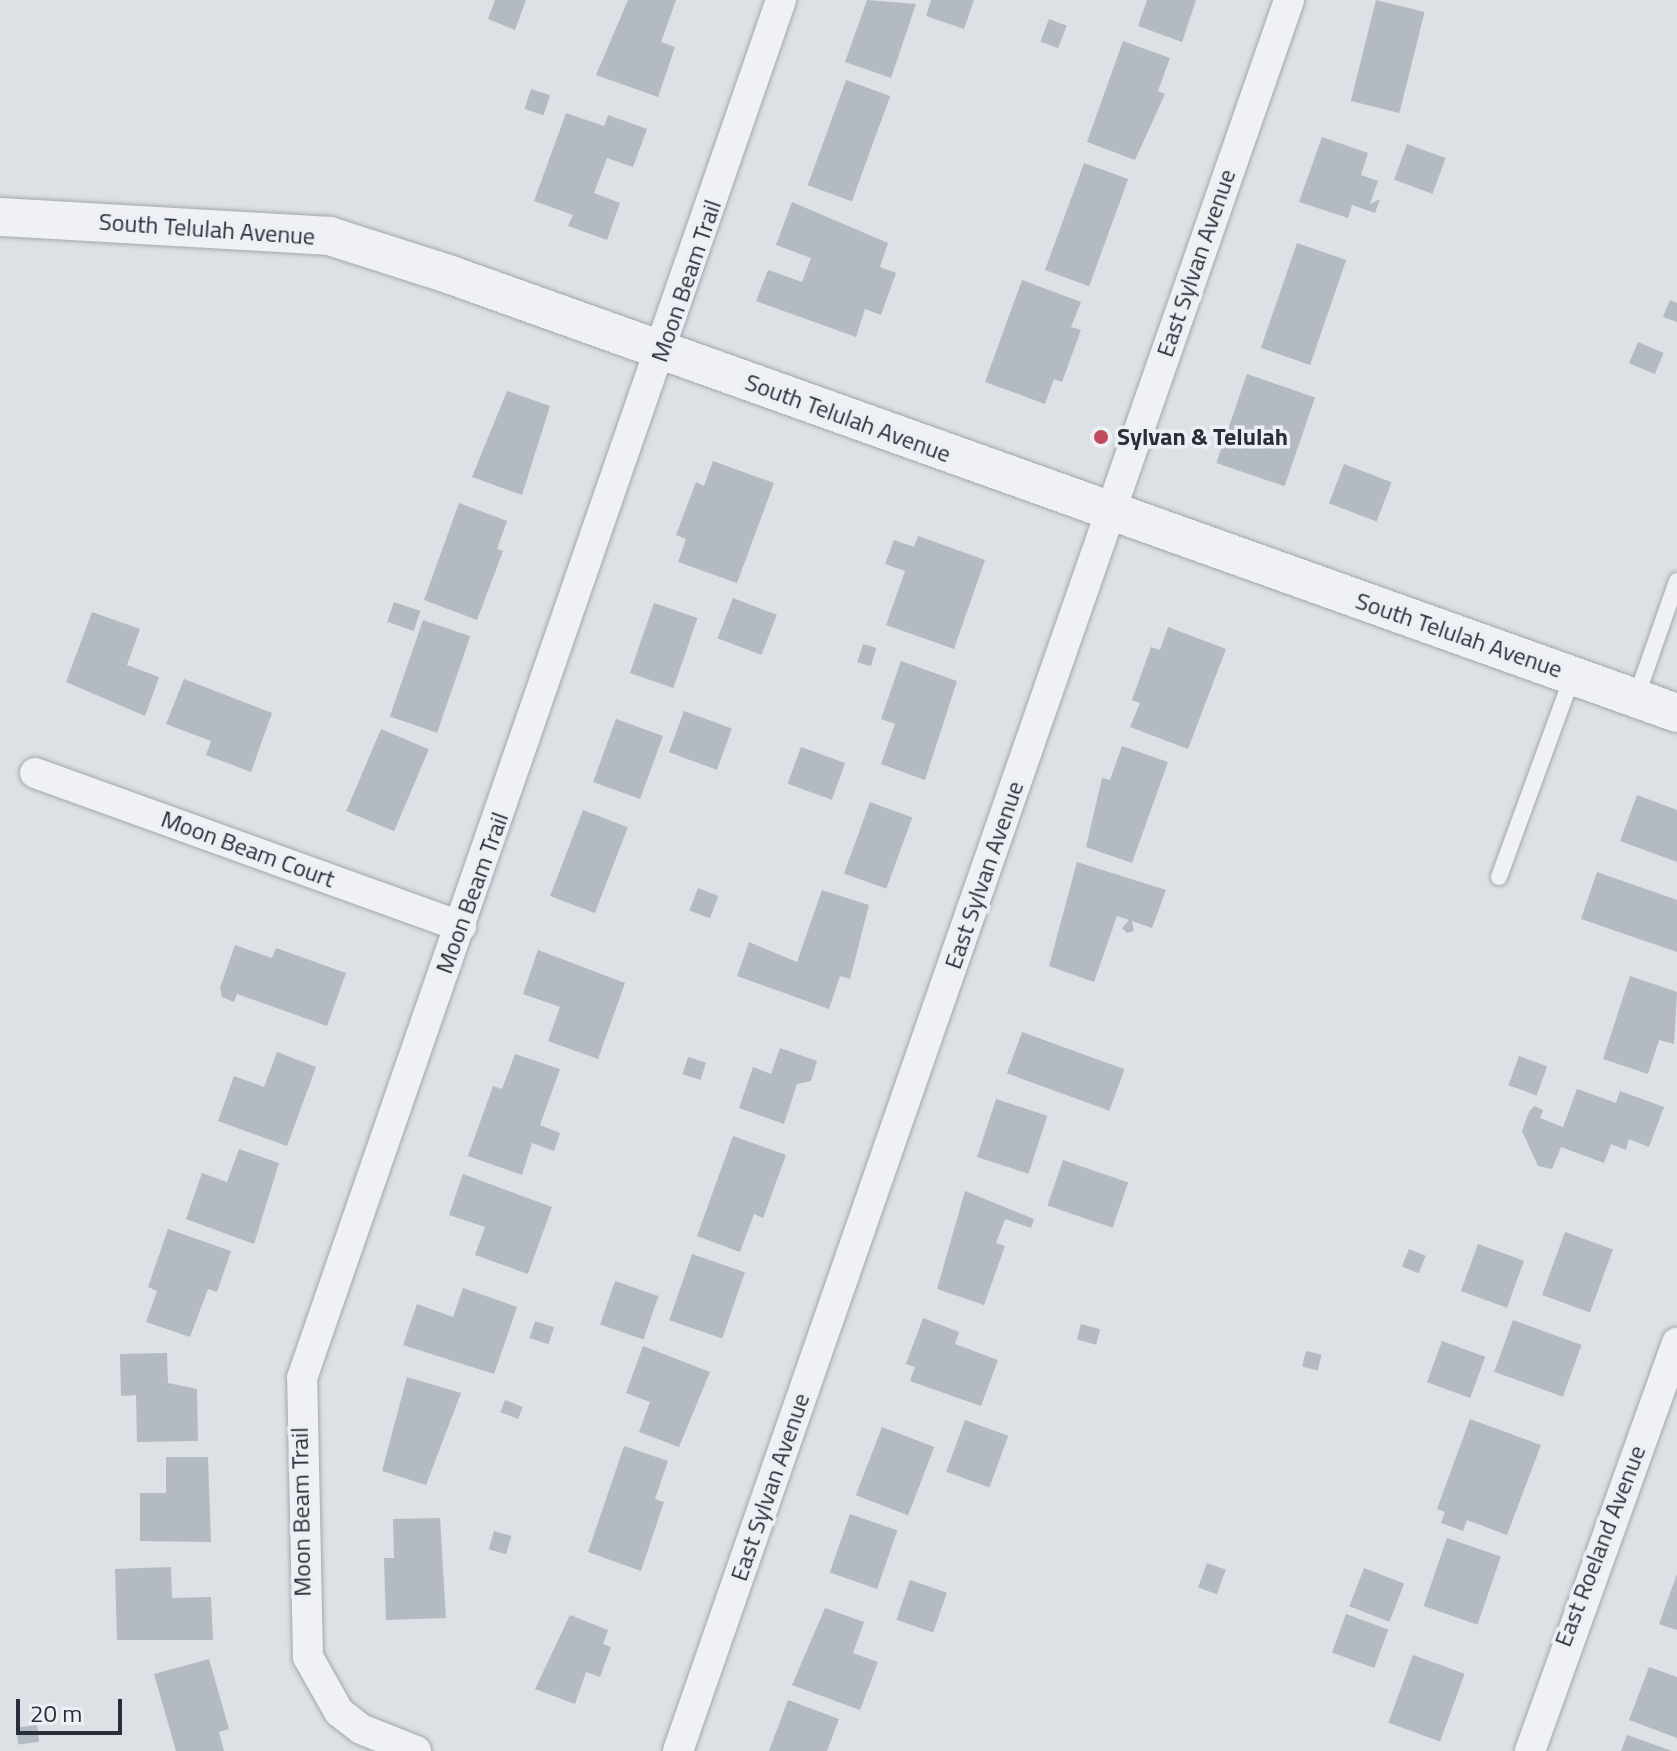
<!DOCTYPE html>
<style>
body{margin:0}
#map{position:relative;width:1677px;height:1751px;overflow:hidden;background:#dde0e5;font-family:"Titillium Web",sans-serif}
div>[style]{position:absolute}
.building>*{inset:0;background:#b4bac2;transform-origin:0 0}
.roads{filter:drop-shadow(0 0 2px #a3a7af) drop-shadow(0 0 2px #a3a7af)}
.service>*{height:16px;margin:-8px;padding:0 8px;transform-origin:8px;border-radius:8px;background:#eff1f4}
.minor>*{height:30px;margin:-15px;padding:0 15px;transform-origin:15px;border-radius:15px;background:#eff1f4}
.tertiary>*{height:38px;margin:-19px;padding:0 19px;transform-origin:19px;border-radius:19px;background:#eff1f4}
.dots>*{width:22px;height:22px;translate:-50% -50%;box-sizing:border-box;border:4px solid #eceff3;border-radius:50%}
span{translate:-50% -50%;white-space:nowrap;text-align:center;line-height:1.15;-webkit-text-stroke:7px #eceff3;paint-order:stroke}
.street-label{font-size:24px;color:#282f3b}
.poi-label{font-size:24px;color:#282f3b;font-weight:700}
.left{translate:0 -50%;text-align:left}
.scale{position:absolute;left:16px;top:1699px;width:106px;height:36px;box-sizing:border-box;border:4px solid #282f3b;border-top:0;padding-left:10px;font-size:24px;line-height:28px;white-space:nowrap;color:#282f3b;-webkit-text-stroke:6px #eceff3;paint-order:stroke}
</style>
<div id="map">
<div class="building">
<i style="clip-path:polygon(495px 0,526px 0,515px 30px,488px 19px)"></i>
<i style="clip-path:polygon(628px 0,676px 0,661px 42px,675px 47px,658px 97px,596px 75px)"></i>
<i style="clip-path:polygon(867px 0,916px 4px,891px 78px,845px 62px)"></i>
<i style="clip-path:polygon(931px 0,974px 0,964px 29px,926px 16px)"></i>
<i style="clip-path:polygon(1147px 0,1196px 0,1182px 42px,1138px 26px)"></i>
<i style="left:1376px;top:0;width:50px;height:104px;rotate:14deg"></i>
<i style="left:1049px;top:19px;width:19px;height:24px;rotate:21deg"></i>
<i style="clip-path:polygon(1123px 41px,1170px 58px,1158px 91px,1165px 94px,1135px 160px,1087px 142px)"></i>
<i style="left:846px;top:80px;width:47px;height:112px;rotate:20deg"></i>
<i style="left:531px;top:89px;width:20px;height:21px;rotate:18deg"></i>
<i style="clip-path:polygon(566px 113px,604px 126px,608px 115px,647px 129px,633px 167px,607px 158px,594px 193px,620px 203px,607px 240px,568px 226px,573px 215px,534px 201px)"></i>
<i style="clip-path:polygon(1322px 137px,1368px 153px,1361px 175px,1378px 181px,1370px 204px,1380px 199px,1375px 213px,1352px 205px,1348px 218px,1299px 202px)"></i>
<i style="left:1407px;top:144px;width:41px;height:38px;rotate:20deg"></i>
<i style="left:1084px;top:163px;width:47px;height:114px;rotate:20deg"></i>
<i style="clip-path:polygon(792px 202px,888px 243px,880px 267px,896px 273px,881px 315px,865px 309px,856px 337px,756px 301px,768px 270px,802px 282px,811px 258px,776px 245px)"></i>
<i style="left:1297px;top:243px;width:52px;height:111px;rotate:19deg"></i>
<i style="clip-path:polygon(1022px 280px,1081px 302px,1071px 327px,1081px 330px,1062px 382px,1054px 379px,1045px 404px,985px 382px)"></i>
<i style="clip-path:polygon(1670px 300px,1677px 303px,1677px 322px,1663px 317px)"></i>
<i style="left:1638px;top:342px;width:28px;height:23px;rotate:23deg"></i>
<i style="left:1247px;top:374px;width:72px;height:94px;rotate:19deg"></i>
<i style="clip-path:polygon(507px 391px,550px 406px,522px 495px,472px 477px)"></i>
<i style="clip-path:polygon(713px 461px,774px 483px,737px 583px,678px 562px,686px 539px,676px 535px,696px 482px,704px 486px)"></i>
<i style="left:1344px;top:464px;width:51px;height:42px;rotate:21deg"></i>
<i style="clip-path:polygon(459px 503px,507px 521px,497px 549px,503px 551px,477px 620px,424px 600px)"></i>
<i style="clip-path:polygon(918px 536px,985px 560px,954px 649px,886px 625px,905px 571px,885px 564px,894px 540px,914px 547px)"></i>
<i style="left:733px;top:598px;width:47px;height:43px;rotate:21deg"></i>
<i style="left:394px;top:602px;width:28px;height:21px;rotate:19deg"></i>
<i style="left:654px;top:603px;width:46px;height:74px;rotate:19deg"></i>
<i style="clip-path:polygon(92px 612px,140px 629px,127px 665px,159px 677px,145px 716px,66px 682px)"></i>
<i style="left:423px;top:620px;width:50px;height:102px;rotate:19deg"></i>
<i style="clip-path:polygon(1168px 627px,1226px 649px,1188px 749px,1130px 727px,1140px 703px,1132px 700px,1151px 647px,1160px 650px)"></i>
<i style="left:863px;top:644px;width:14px;height:19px;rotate:17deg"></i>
<i style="clip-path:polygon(901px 661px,957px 681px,925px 780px,881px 764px,895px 724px,881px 719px)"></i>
<i style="clip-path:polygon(184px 679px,272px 713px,251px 772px,206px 755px,211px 741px,166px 724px)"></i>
<i style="left:684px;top:711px;width:51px;height:44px;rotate:20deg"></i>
<i style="left:616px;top:719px;width:50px;height:67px;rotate:20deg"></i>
<i style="left:381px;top:729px;width:52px;height:89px;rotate:23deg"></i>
<i style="clip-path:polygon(1122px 746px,1168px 762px,1132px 863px,1086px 847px,1102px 778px,1110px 780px)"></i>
<i style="left:801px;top:747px;width:47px;height:39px;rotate:20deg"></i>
<i style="clip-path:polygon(1637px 795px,1677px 810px,1677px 862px,1620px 841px)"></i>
<i style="left:870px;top:802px;width:45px;height:76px;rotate:20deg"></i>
<i style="left:583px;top:810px;width:48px;height:92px;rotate:21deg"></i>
<i style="clip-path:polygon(1077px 862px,1166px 890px,1152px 928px,1132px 921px,1134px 931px,1127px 933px,1122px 928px,1129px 920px,1117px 916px,1094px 982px,1049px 966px)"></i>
<i style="clip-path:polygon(1597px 872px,1677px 900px,1677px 952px,1581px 919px)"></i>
<i style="left:698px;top:888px;width:22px;height:24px;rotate:21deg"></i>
<i style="clip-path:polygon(822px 890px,869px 905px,850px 979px,840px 976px,829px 1009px,737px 976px,749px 942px,797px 962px)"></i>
<i style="clip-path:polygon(235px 945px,272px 958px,276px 948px,346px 973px,327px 1026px,237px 994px,234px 1002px,222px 997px,220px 988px)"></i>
<i style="clip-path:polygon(538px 950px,625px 983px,598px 1059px,548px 1041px,560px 1007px,523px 994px)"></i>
<i style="clip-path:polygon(1630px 976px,1677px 992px,1674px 1044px,1659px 1040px,1648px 1074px,1603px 1059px)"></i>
<i style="left:1022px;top:1032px;width:109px;height:44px;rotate:20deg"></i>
<i style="clip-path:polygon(780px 1048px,817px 1061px,811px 1081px,797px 1084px,784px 1124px,739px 1108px,753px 1067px,771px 1074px)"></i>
<i style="clip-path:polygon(277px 1052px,316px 1067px,287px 1146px,218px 1121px,234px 1076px,264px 1087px)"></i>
<i style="clip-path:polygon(515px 1054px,560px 1069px,540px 1125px,560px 1133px,554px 1151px,532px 1143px,522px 1175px,468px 1156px,493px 1086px,502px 1089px)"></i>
<i style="left:1519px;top:1056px;width:30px;height:31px;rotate:20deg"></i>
<i style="left:688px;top:1057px;width:19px;height:18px;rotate:18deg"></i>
<i style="clip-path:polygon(1577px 1089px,1616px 1103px,1620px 1091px,1664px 1107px,1649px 1147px,1629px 1139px,1626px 1150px,1611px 1144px,1604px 1163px,1561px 1147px,1552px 1169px,1538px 1166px,1522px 1131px,1529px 1112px,1534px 1106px,1543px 1110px,1540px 1118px,1563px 1127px)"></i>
<i style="left:996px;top:1099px;width:54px;height:61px;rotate:18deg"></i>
<i style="clip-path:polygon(733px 1136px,786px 1155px,763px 1218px,754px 1214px,740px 1252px,697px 1236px)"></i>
<i style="clip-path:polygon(239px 1149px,279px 1163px,254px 1244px,186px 1219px,202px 1173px,227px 1182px)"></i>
<i style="left:1063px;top:1160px;width:69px;height:48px;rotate:19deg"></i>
<i style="clip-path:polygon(463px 1174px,552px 1207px,528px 1274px,475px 1255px,485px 1227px,449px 1215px)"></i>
<i style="clip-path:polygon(965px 1191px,1034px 1219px,1031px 1228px,1005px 1219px,996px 1243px,1005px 1246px,984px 1305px,937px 1289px)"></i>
<i style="clip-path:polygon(168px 1229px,231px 1251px,217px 1292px,208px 1289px,190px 1337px,146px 1322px,157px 1291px,148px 1287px)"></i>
<i style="left:1565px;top:1232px;width:51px;height:67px;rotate:20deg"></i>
<i style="left:1478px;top:1244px;width:49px;height:50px;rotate:20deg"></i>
<i style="left:1409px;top:1249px;width:18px;height:19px;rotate:22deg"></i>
<i style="left:692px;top:1254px;width:56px;height:70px;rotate:19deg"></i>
<i style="left:615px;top:1281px;width:46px;height:46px;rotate:19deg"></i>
<i style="clip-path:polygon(463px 1288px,517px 1307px,494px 1374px,403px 1345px,417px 1304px,453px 1317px)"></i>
<i style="clip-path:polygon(923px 1318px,959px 1332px,955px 1344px,998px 1360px,981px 1406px,910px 1381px,915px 1367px,906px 1364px)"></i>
<i style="left:1513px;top:1320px;width:73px;height:55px;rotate:20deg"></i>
<i style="left:535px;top:1321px;width:20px;height:18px;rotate:18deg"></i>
<i style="left:1081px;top:1324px;width:20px;height:16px;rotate:15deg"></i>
<i style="left:1442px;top:1341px;width:46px;height:44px;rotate:20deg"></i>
<i style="clip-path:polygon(643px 1346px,710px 1372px,679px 1447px,639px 1432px,650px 1402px,626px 1393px)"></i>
<i style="left:1306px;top:1351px;width:16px;height:16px;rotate:14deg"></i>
<i style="clip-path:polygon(167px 1353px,168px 1383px,197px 1389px,198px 1441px,137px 1442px,136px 1395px,121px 1396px,120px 1354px)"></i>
<i style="clip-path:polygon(407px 1377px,461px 1393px,426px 1485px,382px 1471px)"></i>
<i style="left:505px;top:1400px;width:19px;height:13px;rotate:21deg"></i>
<i style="clip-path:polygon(1470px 1419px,1541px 1445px,1507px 1535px,1467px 1520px,1463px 1531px,1441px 1523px,1445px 1512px,1437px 1509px)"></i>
<i style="left:965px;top:1420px;width:46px;height:55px;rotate:20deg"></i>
<i style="left:882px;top:1427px;width:56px;height:73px;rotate:21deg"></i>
<i style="clip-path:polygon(624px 1446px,668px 1461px,655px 1499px,664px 1502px,641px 1571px,588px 1552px)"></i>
<i style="clip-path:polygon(166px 1457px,208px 1457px,211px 1542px,140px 1541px,140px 1493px,166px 1493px)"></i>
<i style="left:850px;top:1514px;width:50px;height:62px;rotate:19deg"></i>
<i style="clip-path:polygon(440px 1518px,446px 1618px,386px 1620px,384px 1558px,394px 1558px,393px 1519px)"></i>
<i style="left:494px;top:1531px;width:18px;height:19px;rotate:16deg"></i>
<i style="left:1447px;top:1538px;width:57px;height:72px;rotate:19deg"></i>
<i style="left:1207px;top:1563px;width:20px;height:26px;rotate:20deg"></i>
<i style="clip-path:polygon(171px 1567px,172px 1598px,211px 1597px,213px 1640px,117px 1640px,115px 1569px)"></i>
<i style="left:1364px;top:1568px;width:43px;height:41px;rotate:21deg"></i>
<i style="clip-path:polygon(1677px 1574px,1677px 1630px,1659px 1624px)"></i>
<i style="left:910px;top:1580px;width:39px;height:42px;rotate:19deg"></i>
<i style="clip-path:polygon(825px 1608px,864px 1622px,853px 1653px,878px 1662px,860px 1710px,792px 1685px)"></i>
<i style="left:1346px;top:1614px;width:45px;height:41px;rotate:20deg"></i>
<i style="clip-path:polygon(570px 1615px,608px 1630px,603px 1644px,611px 1647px,600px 1677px,586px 1672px,575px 1704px,535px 1689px)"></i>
<i style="left:1413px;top:1655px;width:55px;height:72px;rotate:20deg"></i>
<i style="clip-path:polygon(209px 1659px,229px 1729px,219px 1732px,224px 1751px,176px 1751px,154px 1674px)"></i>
<i style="clip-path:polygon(1649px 1667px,1677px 1677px,1677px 1738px,1629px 1720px)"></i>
<i style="clip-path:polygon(788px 1700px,839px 1719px,827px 1751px,769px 1751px)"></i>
<i style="left:37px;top:1725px;width:17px;height:21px;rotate:83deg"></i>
<i style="clip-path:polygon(1627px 1735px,1672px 1751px,1621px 1751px)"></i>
</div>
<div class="roads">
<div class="service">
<i style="left:1636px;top:698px;width:124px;rotate:-70.7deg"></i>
<i style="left:1499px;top:877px;width:215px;rotate:-69.9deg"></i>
</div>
<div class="minor">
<i style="left:35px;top:773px;width:453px;rotate:19.8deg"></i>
<i style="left:416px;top:1751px;width:59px;rotate:-158.2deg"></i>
<i style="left:361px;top:1729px;width:28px;rotate:-142deg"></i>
<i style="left:339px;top:1712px;width:63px;rotate:-119.4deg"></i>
<i style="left:308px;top:1657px;width:279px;rotate:-91.2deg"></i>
<i style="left:302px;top:1378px;width:1459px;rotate:-70.83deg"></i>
<i style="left:678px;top:1751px;width:1855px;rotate:-70.76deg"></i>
<i style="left:1530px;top:1751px;width:434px;rotate:-70.2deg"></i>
</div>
<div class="tertiary">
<i style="left:0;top:217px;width:330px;rotate:3.3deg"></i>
<i style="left:329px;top:236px;width:128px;rotate:17.7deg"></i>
<i style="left:451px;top:275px;width:1302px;rotate:19.66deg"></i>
</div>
</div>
<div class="dots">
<i style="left:1101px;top:437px;background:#c24a5d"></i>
</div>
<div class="street-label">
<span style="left:207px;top:229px;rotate:4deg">South Telulah Avenue</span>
<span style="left:1196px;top:263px;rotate:-71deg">East Sylvan Avenue</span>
<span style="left:686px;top:281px;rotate:-71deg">Moon Beam Trail</span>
<span style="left:848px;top:418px;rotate:20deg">South Telulah Avenue</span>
<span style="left:1459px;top:635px;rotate:19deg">South Telulah Avenue</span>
<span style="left:248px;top:849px;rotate:20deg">Moon Beam Court</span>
<span style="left:984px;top:875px;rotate:-71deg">East Sylvan Avenue</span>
<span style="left:472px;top:893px;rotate:-70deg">Moon Beam Trail</span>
<span style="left:770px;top:1487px;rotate:-71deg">East Sylvan Avenue</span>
<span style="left:301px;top:1512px;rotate:-91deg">Moon Beam Trail</span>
<span style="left:1600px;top:1546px;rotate:-69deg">East Roeland Avenue</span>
</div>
<div class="poi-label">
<span class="left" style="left:1117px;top:437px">Sylvan &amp; Telulah</span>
</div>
<div class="scale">20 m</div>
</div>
